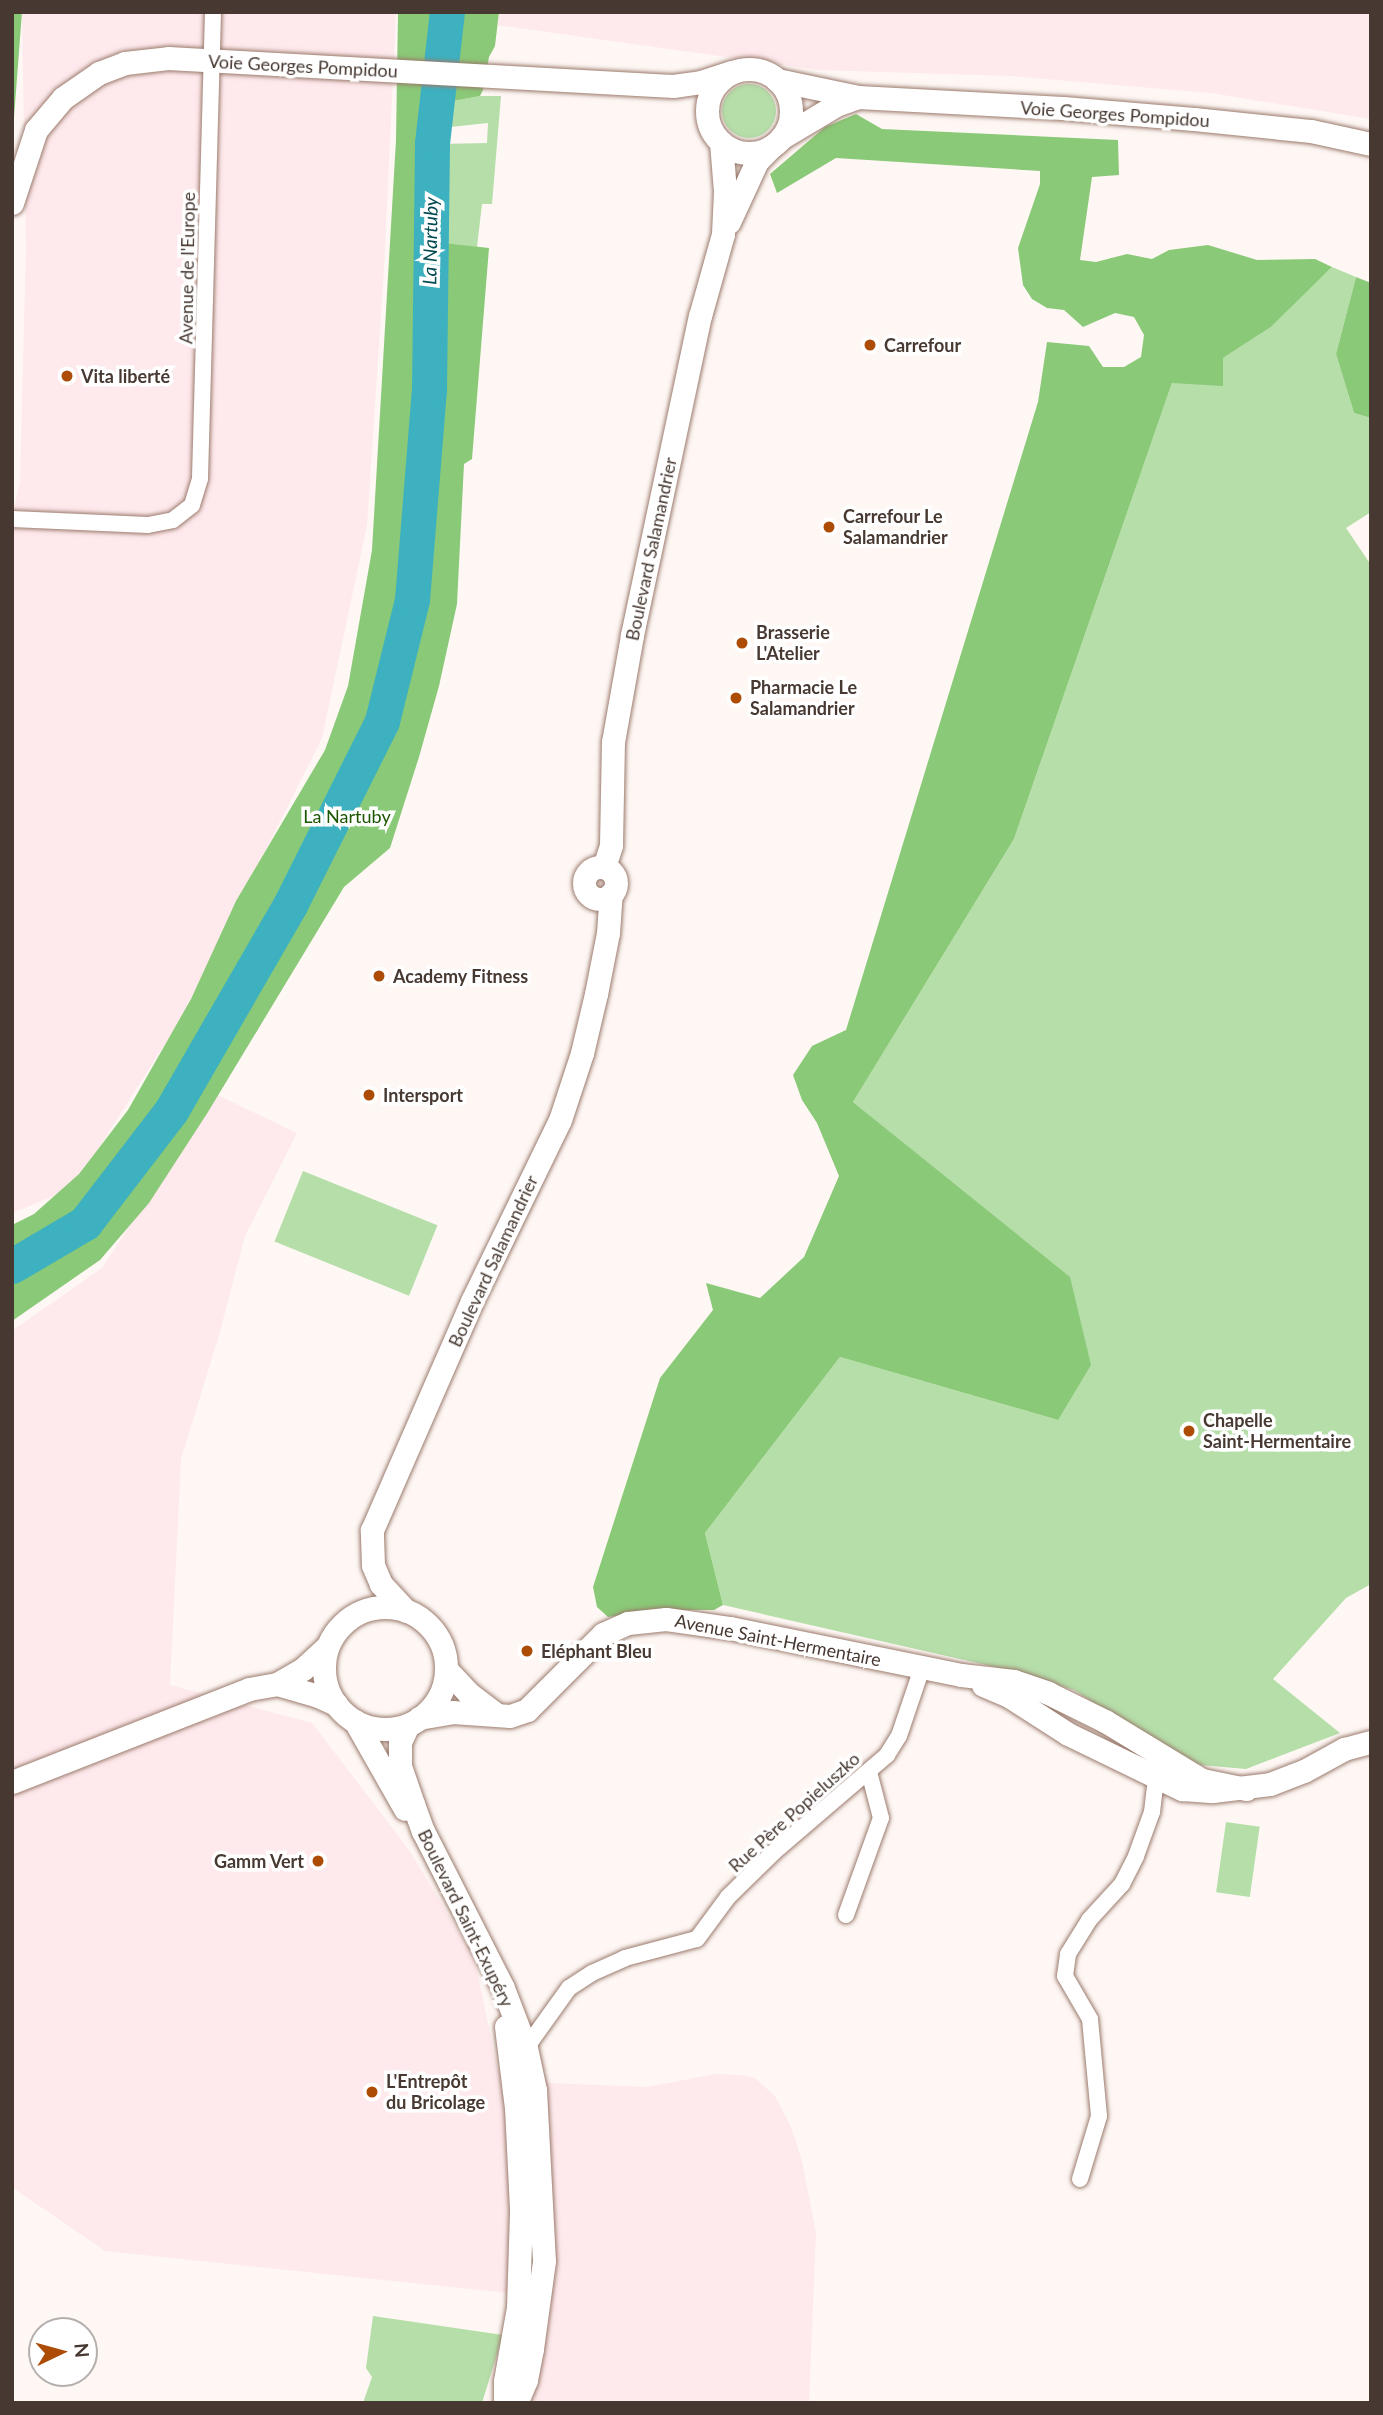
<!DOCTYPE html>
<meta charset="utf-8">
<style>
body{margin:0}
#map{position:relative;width:1383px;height:2415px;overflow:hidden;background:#fef7f4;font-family:Lato,sans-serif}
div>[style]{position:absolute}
.industrial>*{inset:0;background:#fee9ec}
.green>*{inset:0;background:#b5dea9;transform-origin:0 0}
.round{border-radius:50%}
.forest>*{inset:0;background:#8ac977}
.river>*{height:35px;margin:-17.5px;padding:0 17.5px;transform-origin:17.5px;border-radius:17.5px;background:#3db1c0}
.roads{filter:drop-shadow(0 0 2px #9b7b6d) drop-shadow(0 0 2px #9b7b6d)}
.street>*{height:16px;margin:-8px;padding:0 8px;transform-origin:8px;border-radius:8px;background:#fff}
.secondary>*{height:23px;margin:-11.5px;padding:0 11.5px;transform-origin:11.5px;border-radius:11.5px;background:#fff}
.secondary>.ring{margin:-11.5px;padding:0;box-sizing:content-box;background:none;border:23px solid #fff;border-radius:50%}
.dots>*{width:19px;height:19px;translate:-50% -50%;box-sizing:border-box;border:4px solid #fff;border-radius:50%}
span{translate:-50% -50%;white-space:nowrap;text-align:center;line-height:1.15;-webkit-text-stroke:7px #fff;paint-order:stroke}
.street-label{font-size:18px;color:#473932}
.poi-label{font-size:18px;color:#473932;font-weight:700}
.left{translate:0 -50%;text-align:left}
.right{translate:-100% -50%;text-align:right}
.park-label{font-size:18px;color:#1b5600}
.water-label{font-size:19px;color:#004951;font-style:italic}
.frame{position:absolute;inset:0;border:14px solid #473932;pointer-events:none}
.north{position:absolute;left:28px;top:2317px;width:70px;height:70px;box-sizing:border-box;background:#fff;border:2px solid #b5b0ad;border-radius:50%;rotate:85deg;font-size:19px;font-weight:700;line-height:28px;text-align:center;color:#473932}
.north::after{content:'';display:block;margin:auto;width:24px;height:32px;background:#ac4c05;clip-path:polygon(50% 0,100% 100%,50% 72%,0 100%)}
</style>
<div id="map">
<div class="industrial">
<i style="clip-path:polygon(22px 12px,396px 12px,384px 268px,367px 525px,322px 738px,179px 1022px,73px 1188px,12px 1213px,12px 517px,20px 482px,26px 247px)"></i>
<i style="clip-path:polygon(499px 12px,1371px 12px,1371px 119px,1211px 93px,1011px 76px,819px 70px,498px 25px)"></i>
<i style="clip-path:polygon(215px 1094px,297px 1133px,245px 1236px,219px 1335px,181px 1459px,170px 1685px,312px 1723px,409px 1850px,474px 1957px,498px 2071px,540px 2070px,549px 2083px,647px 2087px,716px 2074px,740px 2075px,755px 2078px,775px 2096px,791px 2127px,802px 2161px,816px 2233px,809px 2403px,521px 2403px,509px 2293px,105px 2251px,12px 2187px,12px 1331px,102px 1268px)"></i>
</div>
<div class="green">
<i class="round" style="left:722px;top:84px;width:54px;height:54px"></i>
<i style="clip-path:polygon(480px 96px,501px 96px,492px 204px,482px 204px,477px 247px,435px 242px,440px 144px,487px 143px,488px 123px,441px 128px,448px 102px)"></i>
<i style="clip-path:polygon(1332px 267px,1356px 277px,1336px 354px,1354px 413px,1371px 418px,1371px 512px,1346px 528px,1371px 565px,1371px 1584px,1346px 1598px,1273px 1679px,1340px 1733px,1246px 1769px,1200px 1765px,1157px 1744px,1074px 1690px,1017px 1672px,723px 1605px,705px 1533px,840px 1357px,1058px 1420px,1069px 1277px,853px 1102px,1014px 839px,1172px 383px,1223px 358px,1271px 327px)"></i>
<i style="left:303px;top:1171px;width:145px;height:76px;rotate:22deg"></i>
<i style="left:1226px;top:1822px;width:34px;height:71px;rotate:8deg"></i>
<i style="clip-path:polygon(373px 2316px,503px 2335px,482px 2403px,363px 2403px,372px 2377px,366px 2368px)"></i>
</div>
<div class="forest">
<i style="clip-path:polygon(12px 12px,22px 12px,12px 144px)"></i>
<i style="clip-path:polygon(398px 12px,499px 12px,495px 46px,489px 57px,483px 90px,480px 96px,448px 102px,441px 128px,435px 242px,489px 248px,472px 459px,464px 464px,457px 604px,439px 686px,419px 757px,390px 848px,344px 887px,208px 1112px,149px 1203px,100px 1260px,12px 1321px,12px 1225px,34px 1214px,79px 1174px,128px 1110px,191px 999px,236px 901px,325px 750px,348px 686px,372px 550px,396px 140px)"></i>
<i style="clip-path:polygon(856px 114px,882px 129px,1118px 140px,1119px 175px,1092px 177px,1080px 260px,1096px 262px,1127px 254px,1152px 259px,1169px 250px,1208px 245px,1257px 260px,1315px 259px,1332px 267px,1271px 327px,1223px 358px,1223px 386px,1172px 383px,1014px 839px,853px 1102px,1070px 1277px,1091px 1365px,1058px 1420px,840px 1357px,705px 1533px,723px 1605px,714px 1610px,654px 1610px,608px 1617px,597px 1607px,593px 1587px,660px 1378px,713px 1310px,706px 1283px,760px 1298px,804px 1257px,839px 1176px,817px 1123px,802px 1100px,793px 1075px,812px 1046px,846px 1030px,1038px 402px,1047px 342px,1089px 346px,1103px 367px,1124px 367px,1141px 357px,1144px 335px,1134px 317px,1115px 313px,1083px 327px,1064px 310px,1047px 308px,1032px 299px,1023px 285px,1018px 248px,1040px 184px,1040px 171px,836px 158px,777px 193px,770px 174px,825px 127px)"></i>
<i style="clip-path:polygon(1356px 277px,1371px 283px,1371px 418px,1354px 413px,1336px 354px)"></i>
</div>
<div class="river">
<i style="left:12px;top:1266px;width:85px;rotate:-30.5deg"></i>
<i style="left:85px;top:1223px;width:141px;rotate:-52.5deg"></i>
<i style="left:171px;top:1111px;width:240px;rotate:-60deg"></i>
<i style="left:291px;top:903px;width:203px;rotate:-63.4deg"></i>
<i style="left:382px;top:721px;width:125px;rotate:-76.1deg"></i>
<i style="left:412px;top:600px;width:211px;rotate:-85.4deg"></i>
<i style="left:429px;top:390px;width:247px;rotate:-89.3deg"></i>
<i style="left:432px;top:143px;width:132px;rotate:-83.5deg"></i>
</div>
<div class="roads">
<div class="street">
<i style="left:12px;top:519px;width:136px;rotate:2.5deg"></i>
<i style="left:148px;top:525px;width:25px;rotate:-11deg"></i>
<i style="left:173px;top:520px;width:24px;rotate:-38deg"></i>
<i style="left:192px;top:505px;width:28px;rotate:-73deg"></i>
<i style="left:200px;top:478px;width:466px;rotate:-88.4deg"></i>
<i style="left:846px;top:1915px;width:103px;rotate:-70.2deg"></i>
<i style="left:881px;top:1818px;width:48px;rotate:-104.6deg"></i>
<i style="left:526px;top:2048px;width:74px;rotate:-54.4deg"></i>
<i style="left:569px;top:1988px;width:27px;rotate:-33deg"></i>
<i style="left:592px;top:1973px;width:36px;rotate:-24deg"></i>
<i style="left:625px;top:1958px;width:74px;rotate:-14.8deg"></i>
<i style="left:697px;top:1939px;width:52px;rotate:-53.6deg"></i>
<i style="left:728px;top:1897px;width:64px;rotate:-44.4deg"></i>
<i style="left:774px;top:1852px;width:149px;rotate:-40.6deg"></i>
<i style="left:887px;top:1755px;width:22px;rotate:-58deg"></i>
<i style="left:899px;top:1736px;width:72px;rotate:-71.3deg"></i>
<i style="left:1080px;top:2179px;width:66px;rotate:-73.2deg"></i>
<i style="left:1099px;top:2116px;width:97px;rotate:-95.3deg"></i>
<i style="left:1090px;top:2019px;width:50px;rotate:-120.2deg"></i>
<i style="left:1065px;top:1976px;width:22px;rotate:-82deg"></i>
<i style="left:1068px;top:1954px;width:40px;rotate:-58deg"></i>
<i style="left:1089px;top:1920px;width:49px;rotate:-47.5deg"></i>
<i style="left:1122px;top:1884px;width:31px;rotate:-63deg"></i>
<i style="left:1136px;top:1856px;width:47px;rotate:-70deg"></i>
<i style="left:1152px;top:1812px;width:42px;rotate:-83.2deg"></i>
</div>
<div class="secondary">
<i class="ring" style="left:707px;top:69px;width:61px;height:61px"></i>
<i style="left:777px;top:80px;width:83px;rotate:11.9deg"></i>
<i style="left:858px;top:97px;width:205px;rotate:3.1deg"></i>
<i style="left:1063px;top:108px;width:131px;rotate:4.8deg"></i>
<i style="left:1194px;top:119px;width:118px;rotate:5.9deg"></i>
<i style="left:1311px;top:131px;width:61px;rotate:12.2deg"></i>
<i style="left:781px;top:138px;width:64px;rotate:-31deg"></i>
<i style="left:836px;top:105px;width:23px;rotate:-20deg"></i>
<i style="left:12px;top:203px;width:77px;rotate:-71.8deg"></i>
<i style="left:36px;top:130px;width:42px;rotate:-49.8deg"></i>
<i style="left:63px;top:98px;width:44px;rotate:-34.8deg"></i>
<i style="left:99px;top:73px;width:28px;rotate:-21deg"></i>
<i style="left:125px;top:63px;width:43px;rotate:-6.6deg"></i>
<i style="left:168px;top:58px;width:506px;rotate:3.17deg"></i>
<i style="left:673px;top:86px;width:28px;rotate:-8deg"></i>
<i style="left:701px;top:82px;width:33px;rotate:-18deg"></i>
<i style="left:729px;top:222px;width:67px;rotate:-65.3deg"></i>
<i style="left:757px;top:161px;width:21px;rotate:-45deg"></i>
<i style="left:604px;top:867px;width:23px;rotate:-72deg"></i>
<i style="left:611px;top:845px;width:103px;rotate:-88.9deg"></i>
<i style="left:613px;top:742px;width:109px;rotate:-79.9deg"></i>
<i style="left:632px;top:635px;width:326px;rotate:-78deg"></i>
<i style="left:700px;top:316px;width:85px;rotate:-74.3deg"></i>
<i style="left:723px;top:234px;width:43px;rotate:-87.3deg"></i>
<i style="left:725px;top:191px;width:49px;rotate:-94.7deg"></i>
<i class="ring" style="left:584px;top:867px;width:9px;height:9px"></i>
<i class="ring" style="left:324px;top:1607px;width:99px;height:99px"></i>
<i style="left:406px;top:1611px;width:37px;rotate:-133deg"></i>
<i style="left:381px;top:1584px;width:21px;rotate:-113deg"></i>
<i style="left:373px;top:1565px;width:35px;rotate:-92deg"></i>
<i style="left:372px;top:1530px;width:250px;rotate:-66.4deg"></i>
<i style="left:472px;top:1301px;width:201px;rotate:-64.1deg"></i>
<i style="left:560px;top:1120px;width:71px;rotate:-71.8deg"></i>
<i style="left:582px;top:1053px;width:61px;rotate:-76.7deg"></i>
<i style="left:596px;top:994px;width:62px;rotate:-78.9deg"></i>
<i style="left:608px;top:933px;width:39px;rotate:-86deg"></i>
<i style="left:446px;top:1669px;width:33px;rotate:47deg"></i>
<i style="left:468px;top:1693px;width:36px;rotate:37deg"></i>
<i style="left:277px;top:1684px;width:30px;rotate:-30deg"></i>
<i style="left:303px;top:1669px;width:34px;rotate:-43deg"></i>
<i style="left:983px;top:1685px;width:28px;rotate:23deg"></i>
<i style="left:1009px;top:1696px;width:70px;rotate:32.8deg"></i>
<i style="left:1068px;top:1734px;width:127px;rotate:25.8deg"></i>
<i style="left:1182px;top:1789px;width:31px;rotate:4deg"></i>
<i style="left:1213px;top:1791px;width:57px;rotate:-7deg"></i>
<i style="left:1270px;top:1784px;width:36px;rotate:-21deg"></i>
<i style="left:1304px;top:1771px;width:46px;rotate:-28.8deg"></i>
<i style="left:1344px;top:1749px;width:28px;rotate:-15deg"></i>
<i style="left:419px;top:1718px;width:34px;rotate:-10deg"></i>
<i style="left:452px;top:1712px;width:58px;rotate:3.9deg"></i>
<i style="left:510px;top:1716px;width:18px;rotate:-19deg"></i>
<i style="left:527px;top:1710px;width:107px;rotate:-45deg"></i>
<i style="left:603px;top:1634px;width:27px;rotate:-24deg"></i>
<i style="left:628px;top:1623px;width:38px;rotate:-6deg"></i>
<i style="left:666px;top:1619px;width:65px;rotate:8deg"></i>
<i style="left:730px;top:1628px;width:236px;rotate:11.5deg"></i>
<i style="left:961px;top:1675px;width:53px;rotate:6.5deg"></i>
<i style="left:1014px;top:1681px;width:36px;rotate:19deg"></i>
<i style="left:1048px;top:1693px;width:64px;rotate:26.2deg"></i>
<i style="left:1105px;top:1721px;width:114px;rotate:31.3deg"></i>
<i style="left:1202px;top:1780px;width:45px;rotate:11.6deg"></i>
<i style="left:355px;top:1721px;width:101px;rotate:60.4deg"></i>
<i style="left:408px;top:1725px;width:19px;rotate:115deg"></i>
<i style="left:400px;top:1742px;width:24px;rotate:90deg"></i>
<i style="left:400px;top:1766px;width:40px;rotate:71.1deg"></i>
<i style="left:413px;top:1804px;width:29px;rotate:70deg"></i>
<i style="left:423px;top:1831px;width:176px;rotate:63deg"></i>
<i style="left:503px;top:1988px;width:64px;rotate:69deg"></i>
<i style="left:526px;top:2048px;width:43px;rotate:77.9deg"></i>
<i style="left:535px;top:2090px;width:171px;rotate:87deg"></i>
<i style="left:544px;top:2261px;width:89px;rotate:97.8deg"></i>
<i style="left:532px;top:2349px;width:32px;rotate:101deg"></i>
<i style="left:526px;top:2380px;width:25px;rotate:113deg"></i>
<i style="left:12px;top:1782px;width:255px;rotate:-21.4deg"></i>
<i style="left:249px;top:1689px;width:28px;rotate:-10deg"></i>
<i style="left:277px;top:1684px;width:43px;rotate:16.3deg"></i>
<i style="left:318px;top:1696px;width:20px;rotate:24deg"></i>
<i style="left:505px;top:2403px;width:22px;rotate:-90deg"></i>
<i style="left:505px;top:2381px;width:75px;rotate:-80deg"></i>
<i style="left:518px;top:2307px;width:98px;rotate:-88.2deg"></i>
<i style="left:521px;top:2209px;width:101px;rotate:-92.8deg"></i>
<i style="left:516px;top:2108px;width:82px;rotate:-97deg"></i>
</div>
</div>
<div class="dots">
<i style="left:870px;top:345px;background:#ac4c05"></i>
<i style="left:67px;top:376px;background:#ac4c05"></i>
<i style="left:829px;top:527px;background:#ac4c05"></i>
<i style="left:742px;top:643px;background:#ac4c05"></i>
<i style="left:736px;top:698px;background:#ac4c05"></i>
<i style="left:379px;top:976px;background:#ac4c05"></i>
<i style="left:369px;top:1095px;background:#ac4c05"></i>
<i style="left:1189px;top:1431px;background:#ac4c05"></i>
<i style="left:527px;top:1651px;background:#ac4c05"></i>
<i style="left:318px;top:1861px;background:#ac4c05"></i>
<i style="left:372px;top:2092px;background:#ac4c05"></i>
</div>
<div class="street-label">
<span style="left:303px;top:66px;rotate:3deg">Voie Georges Pompidou</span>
<span style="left:1115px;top:114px;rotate:4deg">Voie Georges Pompidou</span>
<span style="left:187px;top:268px;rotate:-89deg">Avenue de l'Europe</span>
<span style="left:651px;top:549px;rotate:-78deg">Boulevard Salamandrier</span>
<span style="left:493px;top:1261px;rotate:-65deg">Boulevard Salamandrier</span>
<span style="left:778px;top:1640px;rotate:11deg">Avenue Saint-Hermentaire</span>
<span style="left:794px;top:1812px;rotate:-42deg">Rue Père Popieluszko</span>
<span style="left:466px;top:1918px;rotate:64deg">Boulevard Saint-Exupéry</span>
</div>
<div class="poi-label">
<span class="left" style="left:884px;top:345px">Carrefour</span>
<span class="left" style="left:81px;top:376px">Vita liberté</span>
<span class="left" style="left:843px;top:527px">Carrefour Le<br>Salamandrier</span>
<span class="left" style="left:756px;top:643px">Brasserie<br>L'Atelier</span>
<span class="left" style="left:750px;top:698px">Pharmacie Le<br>Salamandrier</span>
<span class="left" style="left:393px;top:976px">Academy Fitness</span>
<span class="left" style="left:383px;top:1095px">Intersport</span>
<span class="left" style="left:1203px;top:1431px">Chapelle<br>Saint-Hermentaire</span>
<span class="left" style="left:541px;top:1651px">Eléphant Bleu</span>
<span class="right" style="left:304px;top:1861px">Gamm Vert</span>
<span class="left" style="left:386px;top:2092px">L'Entrepôt<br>du Bricolage</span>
</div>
<div class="park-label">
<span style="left:347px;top:816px">La Nartuby</span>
</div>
<div class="water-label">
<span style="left:430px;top:241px;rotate:-89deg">La Nartuby</span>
</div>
<div class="frame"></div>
<div class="north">N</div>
</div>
